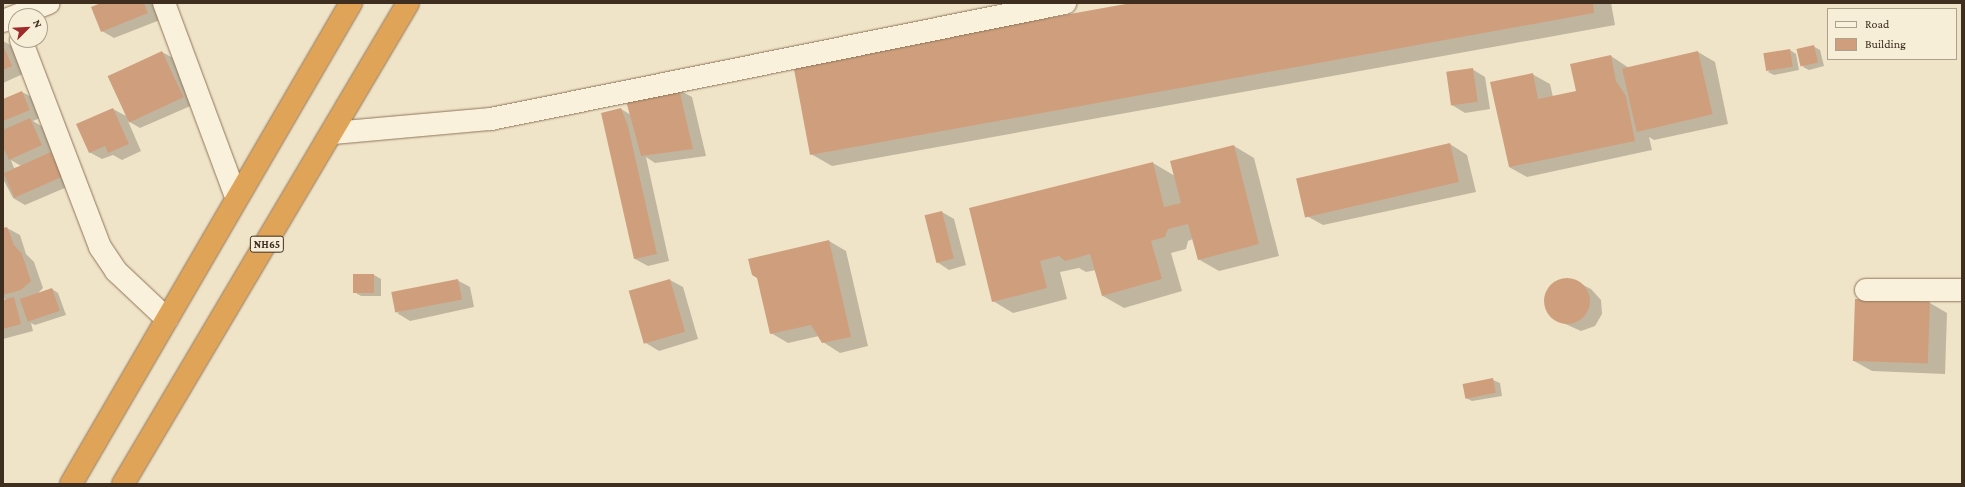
<!DOCTYPE html>
<style>
body{margin:0}
#map{position:relative;width:1965px;height:487px;overflow:hidden;background:#f0e4c8;font-family:"Crimson Pro",serif}
div>[style]{position:absolute}
.shadow>*{inset:0;background:#0003}
.building>*{inset:0;background:#cf9f7d;transform-origin:0 0}
.round{border-radius:50%}
.roads{filter:drop-shadow(0 0 1px #8d765c) drop-shadow(0 0 1px #8d765c)}
.street>*{height:22px;margin:-11px;padding:0 11px;transform-origin:11px;border-radius:11px;background:#faf1dc}
.highway>*{height:22px;margin:-11px;padding:0 11px;transform-origin:11px;border-radius:11px;background:#e0a458}
span{translate:-50% -50%;white-space:nowrap;text-align:center;line-height:1.15;-webkit-text-stroke:4px #f7eed8;paint-order:stroke}
.shield-label span{padding:1px 3px;background:#f7eed8;border:1px solid;border-radius:3px;-webkit-text-stroke-width:0}
.shield-label{font-size:11px;color:#3d2e20;font-weight:700}
.frame{position:absolute;inset:0;border:4px solid #3d2e20;pointer-events:none}
.legend{position:absolute;left:1827px;top:8px;width:130px;height:52px;box-sizing:border-box;background:#f7eed8;border:1px solid #ada18e;margin:0;padding:5px 7px;list-style:none;font-size:12px;color:#3d2e20}
.legend li{display:flex;align-items:center;gap:8px;height:20px}
.legend b{width:20px;border:1px solid #ada18e}
.north{position:absolute;left:8px;top:8px;width:40px;height:40px;box-sizing:border-box;background:#f7eed8;border:1px solid #ada18e;border-radius:50%;rotate:66deg;font-size:11px;font-weight:700;line-height:16px;text-align:center;color:#3d2e20}
.north::after{content:'';display:block;margin:auto;width:14px;height:18px;background:#9e2a2b;clip-path:polygon(50% 0,100% 100%,50% 72%,0 100%)}
</style>
<div id="map">
<div class="shadow">
<i style="clip-path:polygon(104px 3px,153px 3px,160px 20px,114px 38px,102px 31px)"></i>
<i style="clip-path:polygon(1137px 3px,1611px 3px,1615px 25px,832px 166px,811px 154px)"></i>
<i style="clip-path:polygon(3px 41px,12px 46px,25px 73px,3px 83px)"></i>
<i style="clip-path:polygon(1813px 46px,1820px 50px,1824px 66px,1809px 70px,1803px 67px)"></i>
<i style="clip-path:polygon(1790px 50px,1796px 54px,1799px 70px,1774px 75px,1768px 72px)"></i>
<i style="clip-path:polygon(162px 52px,175px 59px,195px 104px,140px 128px,128px 121px,141px 151px,122px 160px,113px 155px,102px 159px,89px 152px,113px 109px,126px 116px,108px 76px)"></i>
<i style="clip-path:polygon(1698px 52px,1715px 62px,1728px 124px,1654px 140px,1649px 137px,1652px 150px,1527px 177px,1509px 167px,1532px 74px,1550px 84px,1553px 97px,1577px 92px,1611px 56px,1629px 68px)"></i>
<i style="clip-path:polygon(1472px 69px,1485px 77px,1490px 109px,1465px 113px,1452px 105px)"></i>
<i style="clip-path:polygon(679px 90px,692px 97px,706px 156px,655px 163px,646px 157px,669px 261px,648px 266px,635px 259px,621px 109px,631px 115px)"></i>
<i style="clip-path:polygon(evenodd,22px 92px,35px 99px,42px 117px,33px 121px,43px 127px,54px 152px,52px 154px,63px 160px,74px 184px,25px 205px,13px 198px,3px 179px,3px 100px,22px 92px,11px 160px,21px 166px,14px 168px,11px 160px)"></i>
<i style="clip-path:polygon(1450px 144px,1467px 155px,1476px 192px,1323px 225px,1305px 215px)"></i>
<i style="clip-path:polygon(1234px 146px,1254px 158px,1279px 256px,1219px 271px,1198px 259px,1193px 239px,1188px 241px,1186px 249px,1171px 253px,1182px 291px,1124px 308px,1103px 296px,1096px 270px,1086px 272px,1079px 268px,1060px 272px,1067px 299px,1013px 313px,993px 301px,1153px 163px,1175px 176px)"></i>
<i style="clip-path:polygon(942px 212px,954px 219px,966px 265px,949px 270px,937px 262px)"></i>
<i style="clip-path:polygon(7px 228px,20px 235px,26px 254px,34px 262px,43px 288px,37px 294px,52px 289px,58px 293px,66px 315px,35px 325px,31px 323px,33px 331px,3px 339px,3px 301px,7px 300px,3px 298px,3px 229px)"></i>
<i style="clip-path:polygon(829px 241px,846px 251px,868px 346px,840px 353px,823px 342px,819px 336px,788px 343px,771px 333px)"></i>
<i style="clip-path:polygon(354px 275px,374px 275px,381px 279px,381px 296px,361px 296px,354px 292px)"></i>
<i style="clip-path:polygon(1571px 279px,1591px 289px,1601px 300px,1602px 314px,1595px 326px,1581px 331px,1554px 319px,1549px 313px,1545px 299px,1551px 285px,1557px 281px)"></i>
<i style="clip-path:polygon(457px 280px,470px 287px,474px 307px,410px 321px,397px 313px)"></i>
<i style="clip-path:polygon(670px 280px,683px 287px,698px 339px,659px 351px,646px 343px)"></i>
<i style="clip-path:polygon(1930px 303px,1947px 313px,1945px 374px,1872px 371px,1854px 361px)"></i>
<i style="clip-path:polygon(1493px 380px,1500px 383px,1502px 396px,1472px 401px,1466px 398px)"></i>
</div>
<div class="building">
<i style="clip-path:polygon(101px 3px,144px 3px,148px 13px,101px 32px,91px 7px)"></i>
<i style="clip-path:polygon(1131px 3px,1593px 3px,1594px 13px,810px 155px,793px 64px)"></i>
<i style="clip-path:polygon(3px 45px,12px 66px,3px 70px)"></i>
<i style="left:1814px;top:45px;width:18px;height:18px;rotate:77deg"></i>
<i style="left:1790px;top:49px;width:18px;height:27px;rotate:81deg"></i>
<i style="left:162px;top:51px;width:51px;height:60px;rotate:65deg"></i>
<i style="left:1698px;top:51px;width:65px;height:78px;rotate:77deg"></i>
<i style="clip-path:polygon(1611px 55px,1616px 81px,1626px 96px,1635px 141px,1509px 167px,1490px 82px,1533px 73px,1538px 99px,1576px 91px,1570px 64px)"></i>
<i style="left:1473px;top:68px;width:34px;height:27px;rotate:82deg"></i>
<i style="clip-path:polygon(679px 89px,693px 149px,641px 156px,625px 97px)"></i>
<i style="clip-path:polygon(22px 91px,30px 110px,3px 121px,3px 99px)"></i>
<i style="clip-path:polygon(113px 108px,129px 144px,108px 153px,105px 146px,89px 153px,76px 124px)"></i>
<i style="clip-path:polygon(621px 108px,628px 126px,657px 254px,634px 259px,601px 113px)"></i>
<i style="clip-path:polygon(30px 118px,42px 145px,9px 160px,3px 147px,3px 130px)"></i>
<i style="left:1450px;top:143px;width:40px;height:158px;rotate:77deg"></i>
<i style="clip-path:polygon(1234px 145px,1259px 244px,1198px 260px,1188px 224px,1168px 229px,1165px 237px,1151px 241px,1162px 279px,1102px 296px,1090px 254px,1065px 261px,1059px 256px,1040px 261px,1047px 288px,992px 302px,969px 208px,1153px 162px,1164px 207px,1181px 203px,1170px 161px)"></i>
<i style="left:51px;top:152px;width:27px;height:52px;rotate:66deg"></i>
<i style="left:942px;top:211px;width:49px;height:18px;rotate:76deg"></i>
<i style="clip-path:polygon(7px 227px,14px 245px,22px 254px,31px 281px,21px 290px,3px 295px,3px 228px)"></i>
<i style="clip-path:polygon(829px 240px,851px 337px,822px 343px,811px 325px,770px 334px,757px 278px,752px 275px,748px 259px)"></i>
<i style="left:353px;top:274px;width:21px;height:19px"></i>
<i class="round" style="left:1544px;top:278px;width:46px;height:46px"></i>
<i style="left:458px;top:279px;width:21px;height:68px;rotate:79deg"></i>
<i style="left:670px;top:279px;width:55px;height:43px;rotate:74deg"></i>
<i style="left:52px;top:288px;width:24px;height:34px;rotate:71deg"></i>
<i style="clip-path:polygon(14px 297px,21px 324px,3px 329px,3px 300px)"></i>
<i style="left:1855px;top:299px;width:75px;height:62px;rotate:2deg"></i>
<i style="left:1493px;top:378px;width:15px;height:31px;rotate:79deg"></i>
</div>
<div class="roads">
<div class="street">
<i style="left:164px;top:3px;width:207px;rotate:69.6deg"></i>
<i style="left:3px;top:21px;width:49px;rotate:-21.4deg"></i>
<i style="left:21px;top:40px;width:222px;rotate:69.1deg"></i>
<i style="left:100px;top:247px;width:29px;rotate:56deg"></i>
<i style="left:116px;top:271px;width:70px;rotate:43.3deg"></i>
<i style="left:333px;top:133px;width:159px;rotate:-5.1deg"></i>
<i style="left:491px;top:119px;width:586px;rotate:-11.43deg"></i>
<i style="left:1866px;top:290px;width:96px"></i>
</div>
<div class="highway">
<i style="left:71px;top:484px;width:557px;rotate:-59.8deg"></i>
<i style="left:123px;top:484px;width:559px;rotate:-59.35deg"></i>
</div>
</div>
<div class="shield-label">
<span style="left:267px;top:244px">NH65</span>
</div>
<div class="frame"></div>
<ul class="legend">
<li><b style="height:5px;background:#faf1dc"></b>Road</li>
<li><b style="height:11px;background:#cf9f7d"></b>Building</li>
</ul>
<div class="north">N</div>
</div>
